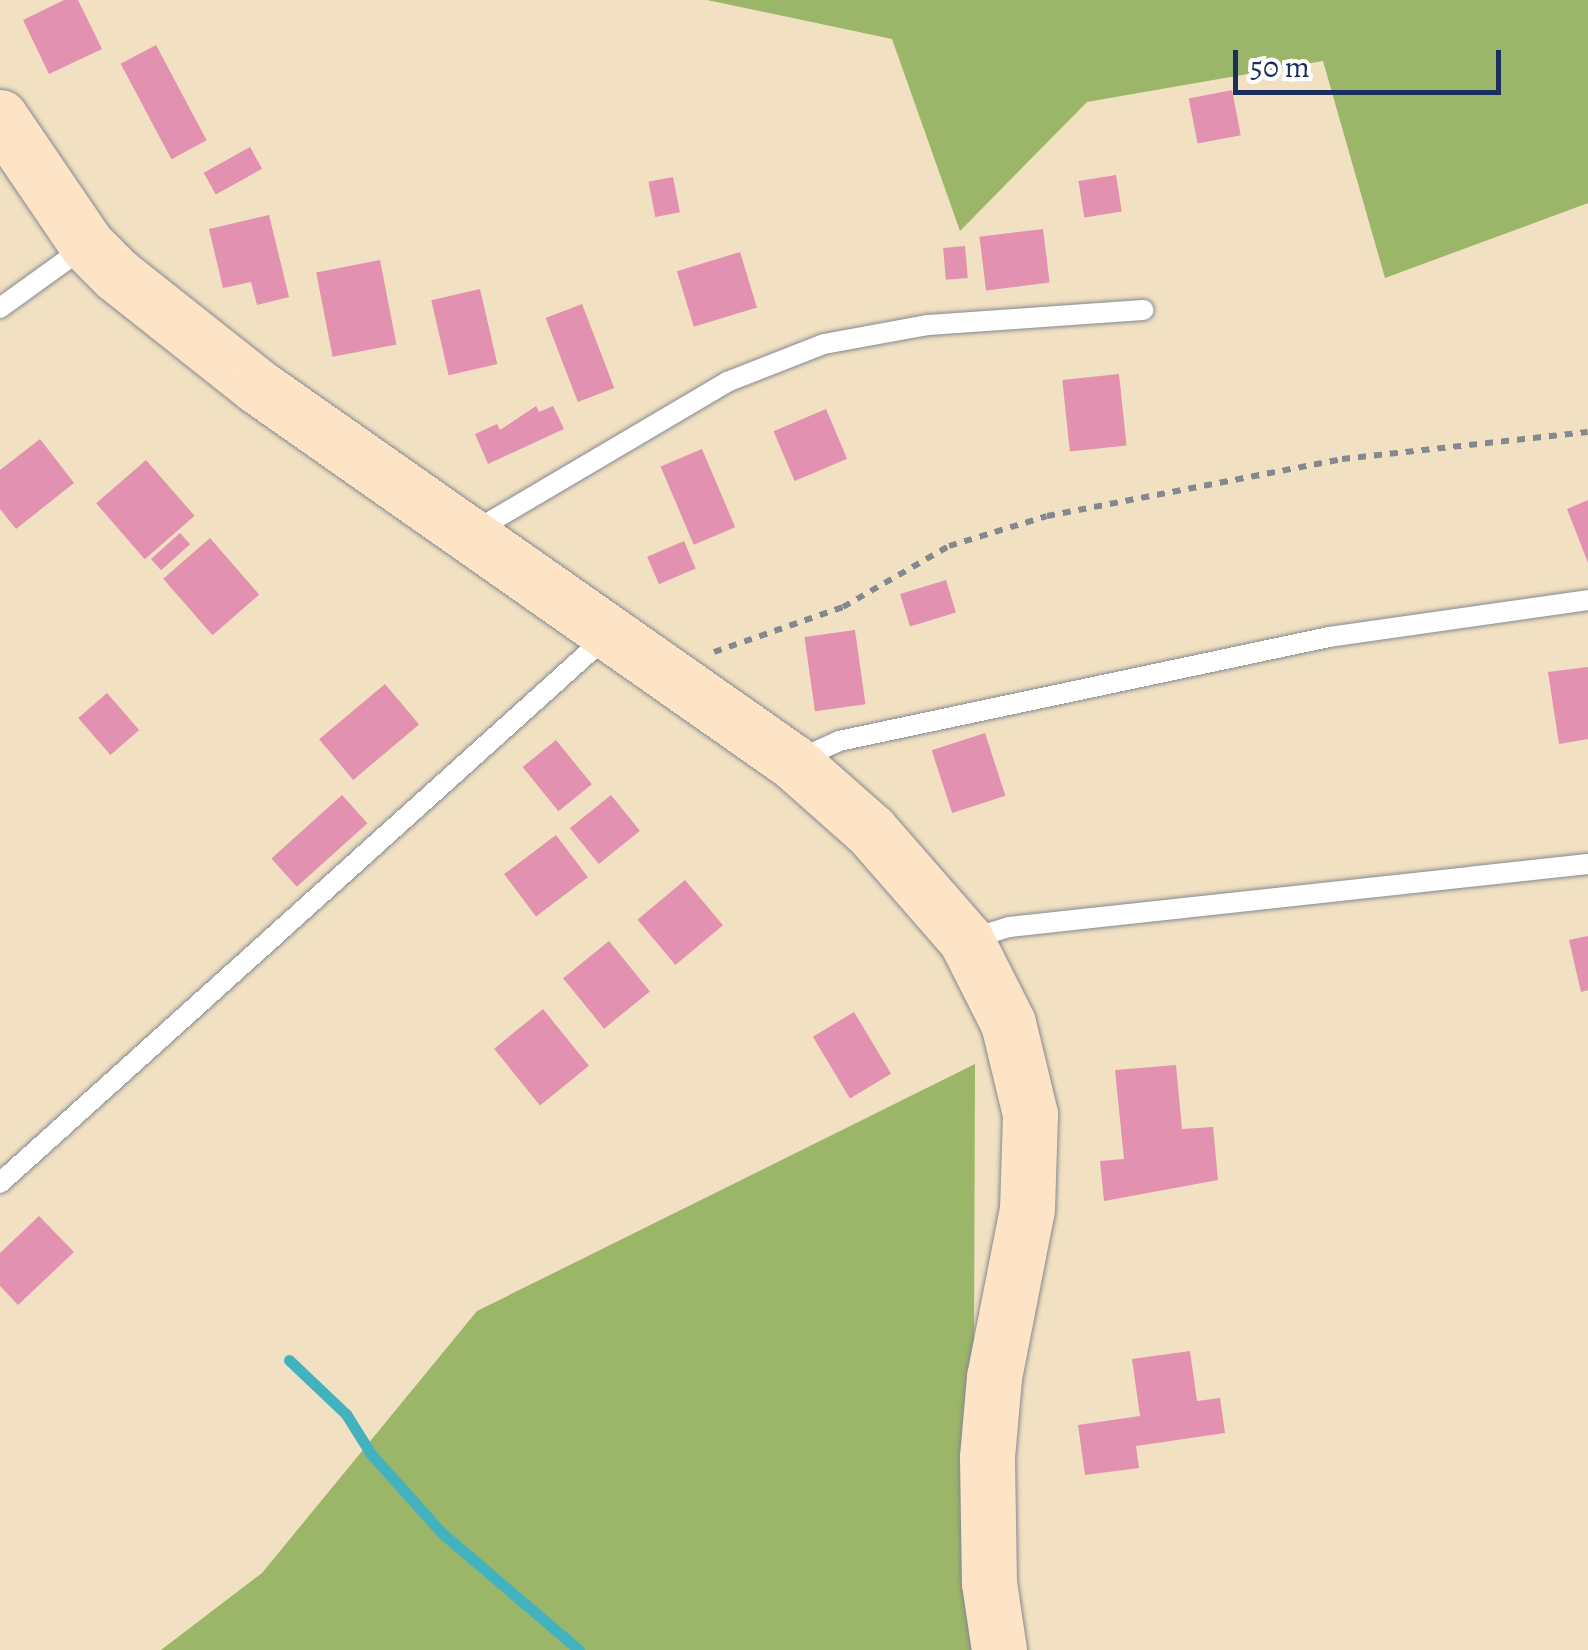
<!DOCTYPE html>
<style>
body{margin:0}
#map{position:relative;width:1588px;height:1650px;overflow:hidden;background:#f1e1c2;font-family:Alegreya,serif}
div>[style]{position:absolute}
.forest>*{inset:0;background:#9bb668}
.stream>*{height:11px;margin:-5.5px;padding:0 5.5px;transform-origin:5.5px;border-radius:5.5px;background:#43b2bf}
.building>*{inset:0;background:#e291b0;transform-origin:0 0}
.path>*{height:6px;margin-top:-3px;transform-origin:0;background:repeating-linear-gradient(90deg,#868890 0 8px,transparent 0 16px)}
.roads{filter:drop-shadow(0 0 2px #868890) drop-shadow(0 0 2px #868890)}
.lane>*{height:20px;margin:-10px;padding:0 10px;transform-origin:10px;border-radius:10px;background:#fff}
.secondary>*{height:55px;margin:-27.5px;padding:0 27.5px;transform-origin:27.5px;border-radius:27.5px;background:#fee4c6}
span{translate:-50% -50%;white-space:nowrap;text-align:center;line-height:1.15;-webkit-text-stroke:9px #fff;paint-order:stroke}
.scale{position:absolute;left:1233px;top:50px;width:268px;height:45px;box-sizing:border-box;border:5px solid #1b2f5e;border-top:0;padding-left:12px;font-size:30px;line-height:35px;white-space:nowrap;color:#1b2f5e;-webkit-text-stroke:8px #fff;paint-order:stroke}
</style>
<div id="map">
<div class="forest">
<i style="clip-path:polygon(707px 0,1588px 0,1588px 203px,1385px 278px,1323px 61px,1087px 102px,960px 231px,892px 39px)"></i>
<i style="clip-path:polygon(975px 1064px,974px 1359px,995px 1650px,161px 1650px,262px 1573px,477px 1311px)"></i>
</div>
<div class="stream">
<i style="left:289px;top:1360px;width:79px;rotate:43.5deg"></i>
<i style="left:346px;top:1414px;width:47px;rotate:58deg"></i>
<i style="left:371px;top:1454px;width:106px;rotate:48.1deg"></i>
<i style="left:442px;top:1533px;width:180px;rotate:40.5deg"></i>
</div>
<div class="building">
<i style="clip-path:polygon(64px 0,78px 0,102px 49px,49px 74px,23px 20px)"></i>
<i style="left:156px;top:45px;width:108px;height:40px;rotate:62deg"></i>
<i style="left:1232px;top:90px;width:46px;height:44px;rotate:79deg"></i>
<i style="left:250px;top:147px;width:25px;height:53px;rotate:61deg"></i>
<i style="left:1116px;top:175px;width:37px;height:38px;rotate:81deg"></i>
<i style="left:673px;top:177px;width:36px;height:25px;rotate:79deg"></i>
<i style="clip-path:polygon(269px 215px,289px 297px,257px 305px,251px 282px,223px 288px,209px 229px)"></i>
<i style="left:1043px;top:229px;width:54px;height:64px;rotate:83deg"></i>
<i style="left:965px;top:246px;width:32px;height:22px;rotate:85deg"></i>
<i style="left:740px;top:252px;width:58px;height:66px;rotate:73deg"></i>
<i style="left:380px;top:260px;width:86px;height:65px;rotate:79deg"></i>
<i style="left:480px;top:289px;width:77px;height:50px;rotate:77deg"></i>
<i style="left:582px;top:304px;width:90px;height:39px;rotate:69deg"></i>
<i style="left:1119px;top:374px;width:72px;height:57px;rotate:84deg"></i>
<i style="clip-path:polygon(536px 406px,539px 412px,553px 406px,564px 429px,488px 464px,475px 434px,497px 424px,500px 430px)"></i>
<i style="left:826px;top:409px;width:54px;height:57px;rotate:67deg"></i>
<i style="clip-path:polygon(40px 439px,74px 483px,16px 529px,0 509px,0 470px)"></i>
<i style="left:702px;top:449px;width:85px;height:45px;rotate:67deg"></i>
<i style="left:146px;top:460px;width:74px;height:66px;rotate:49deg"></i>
<i style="clip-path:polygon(1588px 500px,1588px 563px,1567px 509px)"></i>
<i style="left:180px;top:533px;width:15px;height:39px;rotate:48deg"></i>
<i style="left:210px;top:538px;width:75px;height:62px;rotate:49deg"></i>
<i style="left:684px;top:541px;width:30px;height:40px;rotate:67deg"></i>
<i style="left:946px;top:580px;width:34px;height:48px;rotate:73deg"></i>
<i style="left:855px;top:630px;width:75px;height:51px;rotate:82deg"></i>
<i style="clip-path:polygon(1588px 667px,1588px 739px,1559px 744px,1548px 672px)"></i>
<i style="left:385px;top:684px;width:53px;height:86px;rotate:50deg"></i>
<i style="left:107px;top:693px;width:49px;height:38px;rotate:49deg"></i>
<i style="left:985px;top:733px;width:66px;height:56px;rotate:72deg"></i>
<i style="left:556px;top:740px;width:57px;height:43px;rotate:51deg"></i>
<i style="left:342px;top:795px;width:38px;height:95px;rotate:48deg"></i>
<i style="left:611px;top:795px;width:46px;height:53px;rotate:51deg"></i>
<i style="left:556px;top:835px;width:53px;height:65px;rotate:53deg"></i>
<i style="left:685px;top:880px;width:59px;height:62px;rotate:50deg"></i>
<i style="clip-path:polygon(1588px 936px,1588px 990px,1581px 992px,1569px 940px)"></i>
<i style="left:609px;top:941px;width:65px;height:59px;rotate:51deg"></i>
<i style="left:543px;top:1009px;width:73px;height:63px;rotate:51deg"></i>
<i style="left:854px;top:1012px;width:72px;height:48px;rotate:59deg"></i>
<i style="clip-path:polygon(1176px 1065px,1182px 1129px,1213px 1127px,1218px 1180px,1104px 1201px,1100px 1161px,1124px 1159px,1115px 1070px)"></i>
<i style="clip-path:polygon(39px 1216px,74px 1252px,18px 1305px,0 1286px,0 1253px)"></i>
<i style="clip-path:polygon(1190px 1351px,1197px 1401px,1220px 1398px,1225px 1433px,1136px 1446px,1139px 1468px,1085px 1475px,1078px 1425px,1140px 1416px,1132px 1359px)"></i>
</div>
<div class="path">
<i style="left:714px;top:652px;width:137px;rotate:-19.2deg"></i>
<i style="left:843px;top:607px;width:122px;rotate:-29.9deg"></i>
<i style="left:949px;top:546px;width:102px;rotate:-17deg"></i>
<i style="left:1047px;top:516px;width:300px;rotate:-10.9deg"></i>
<i style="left:1342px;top:459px;width:247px;rotate:-6.3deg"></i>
</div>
<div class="roads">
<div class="lane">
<i style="left:0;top:308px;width:106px;rotate:-35.8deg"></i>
<i style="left:471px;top:533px;width:297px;rotate:-30.5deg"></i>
<i style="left:727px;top:382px;width:104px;rotate:-21.4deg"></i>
<i style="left:824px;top:344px;width:106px;rotate:-10.4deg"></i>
<i style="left:928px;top:325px;width:216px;rotate:-4deg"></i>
<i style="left:795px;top:761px;width:48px;rotate:-24.4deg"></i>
<i style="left:839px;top:741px;width:501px;rotate:-11.98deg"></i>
<i style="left:1329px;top:637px;width:262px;rotate:-8.1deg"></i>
<i style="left:970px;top:939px;width:41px;rotate:-17.1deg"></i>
<i style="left:1009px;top:927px;width:582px;rotate:-6.21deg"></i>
<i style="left:0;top:1183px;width:817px;rotate:-42.02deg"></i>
</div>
<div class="secondary">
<i style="left:0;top:117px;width:155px;rotate:55.8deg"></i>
<i style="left:87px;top:245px;width:42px;rotate:45deg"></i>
<i style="left:117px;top:275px;width:179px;rotate:38.4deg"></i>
<i style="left:257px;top:386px;width:655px;rotate:35.05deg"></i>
<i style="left:793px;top:762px;width:104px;rotate:41.5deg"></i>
<i style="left:871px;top:831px;width:145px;rotate:48.9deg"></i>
<i style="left:966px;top:940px;width:93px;rotate:63.2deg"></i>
<i style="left:1008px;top:1023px;width:94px;rotate:76.4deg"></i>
<i style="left:1030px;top:1114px;width:95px;rotate:91.8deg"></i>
<i style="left:1027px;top:1209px;width:171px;rotate:101.1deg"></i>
<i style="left:994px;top:1377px;width:80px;rotate:95deg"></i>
<i style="left:987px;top:1457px;width:126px;rotate:89.1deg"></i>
<i style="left:989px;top:1583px;width:68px;rotate:81.5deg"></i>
</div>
</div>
<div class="scale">50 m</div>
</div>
